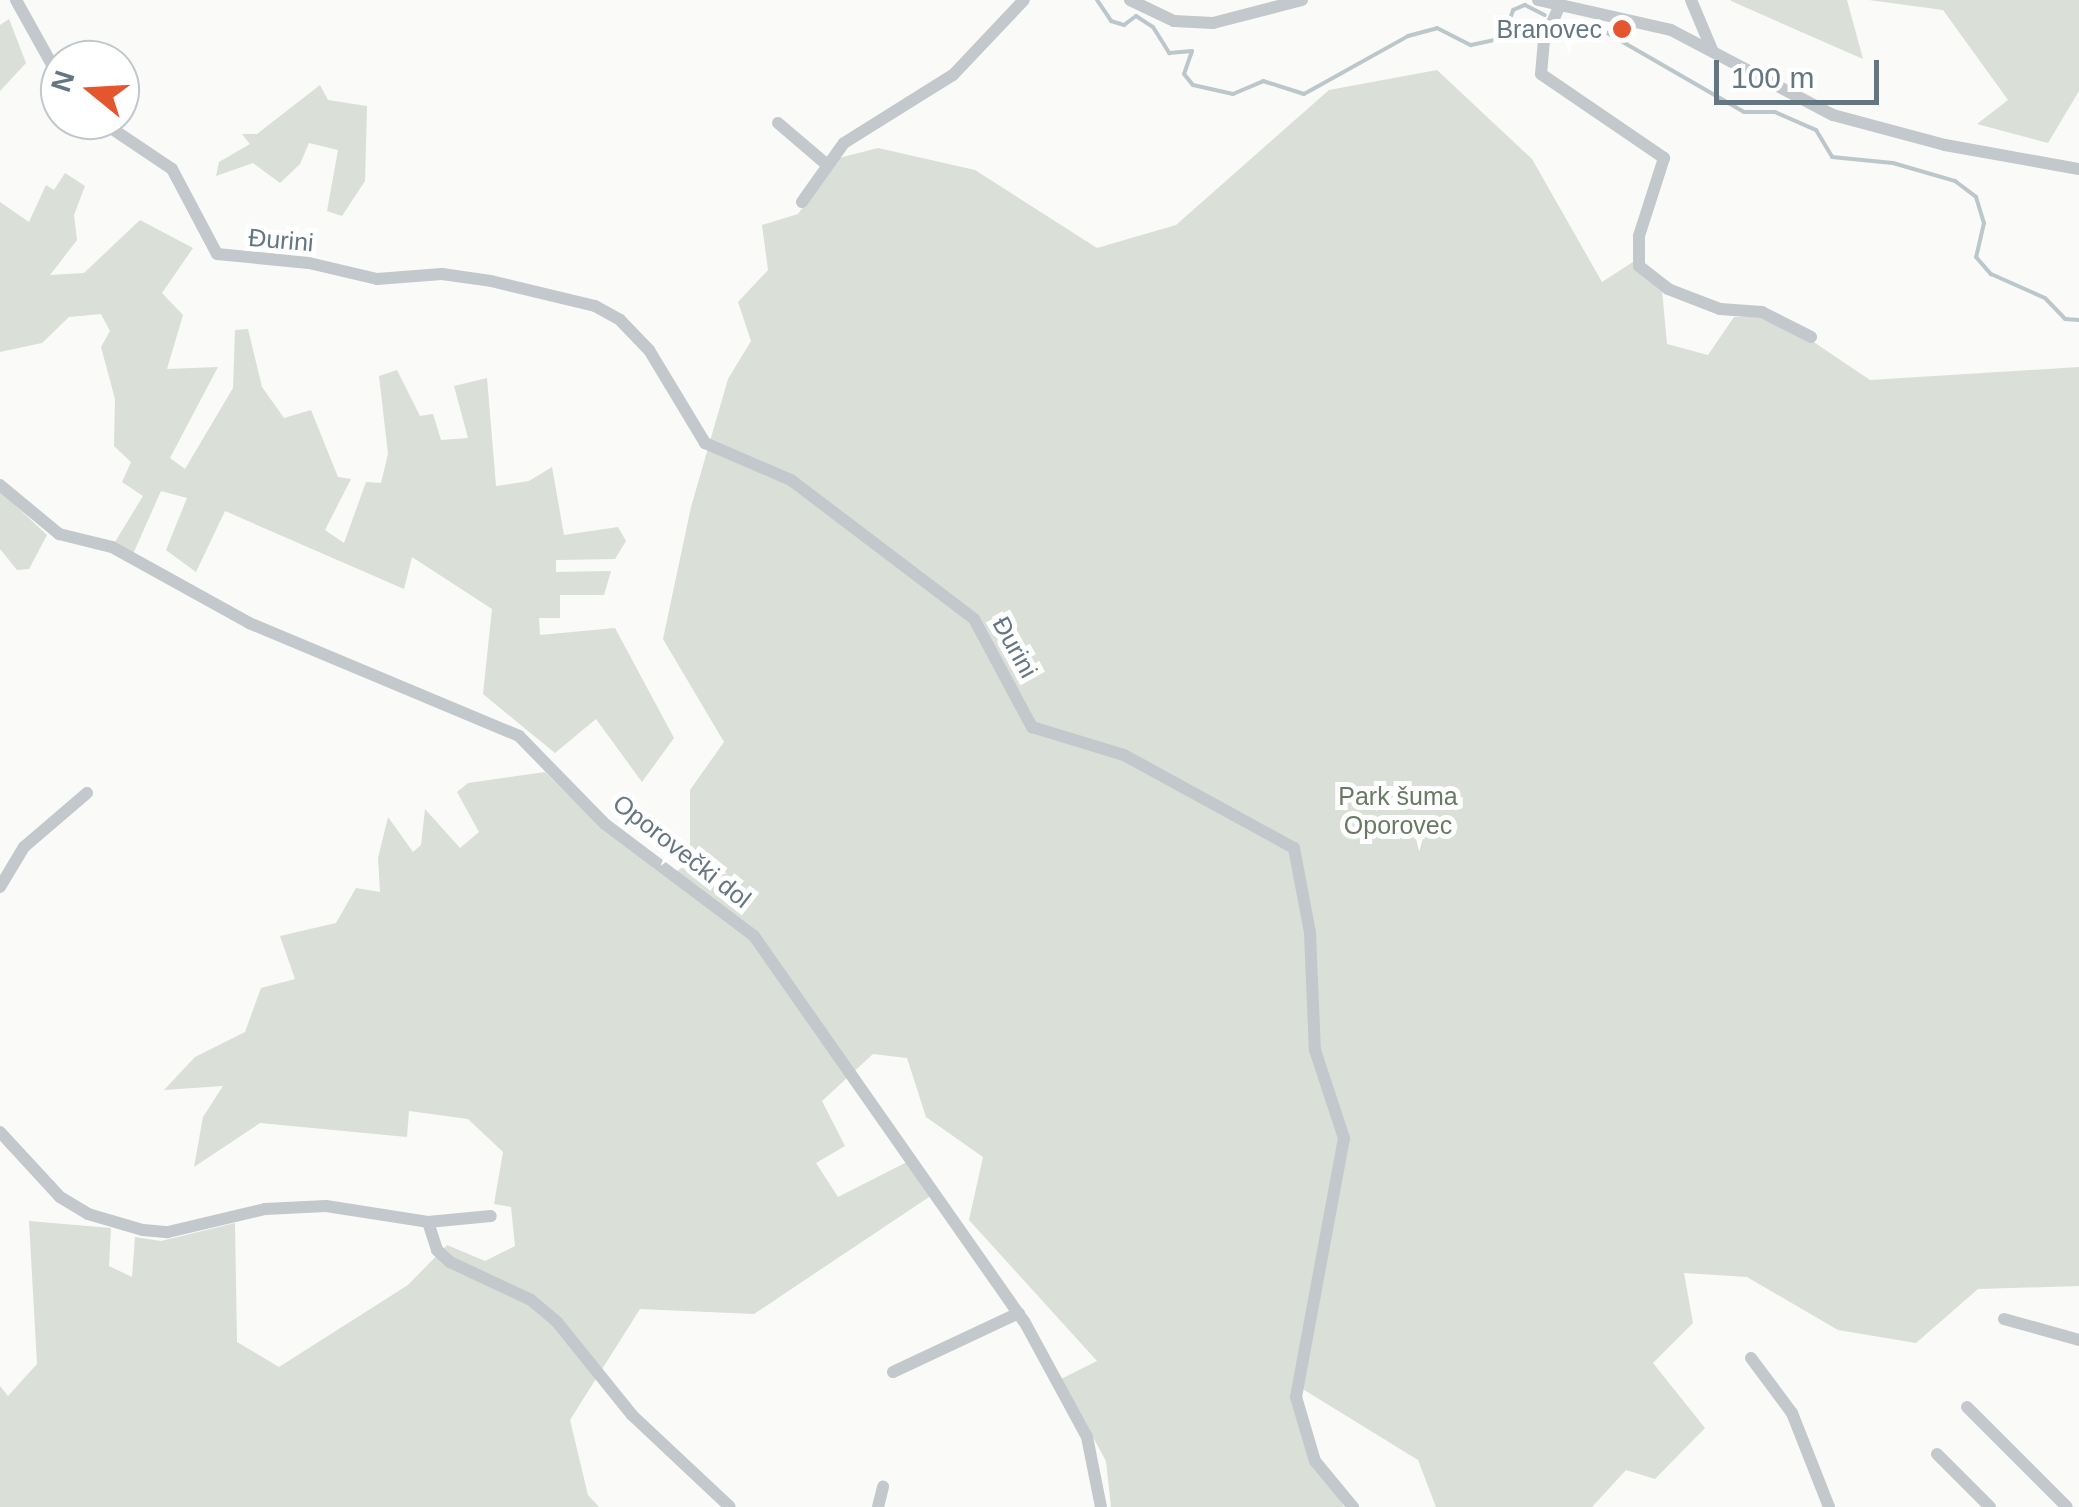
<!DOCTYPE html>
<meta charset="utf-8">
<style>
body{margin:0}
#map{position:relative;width:2079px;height:1507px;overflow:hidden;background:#fafaf8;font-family:Arial,sans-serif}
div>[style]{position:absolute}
.green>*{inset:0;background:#dadfd7}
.stream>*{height:4px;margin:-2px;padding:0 2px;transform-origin:2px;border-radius:2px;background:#bbc7cb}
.street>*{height:12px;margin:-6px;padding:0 6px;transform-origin:6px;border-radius:6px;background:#c3c8cc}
.dots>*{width:28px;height:28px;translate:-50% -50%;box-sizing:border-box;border:5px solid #fff;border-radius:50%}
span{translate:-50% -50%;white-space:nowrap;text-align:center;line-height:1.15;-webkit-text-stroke:10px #fff;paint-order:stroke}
.poi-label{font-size:25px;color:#657683}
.right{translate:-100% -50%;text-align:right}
.street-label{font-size:25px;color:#657683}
.park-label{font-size:25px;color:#687a64}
.north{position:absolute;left:40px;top:40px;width:100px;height:100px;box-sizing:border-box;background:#fff;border:2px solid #c1c8cd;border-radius:50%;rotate:288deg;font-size:28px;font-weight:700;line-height:40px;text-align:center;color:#657683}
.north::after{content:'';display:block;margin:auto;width:35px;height:45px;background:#e4572e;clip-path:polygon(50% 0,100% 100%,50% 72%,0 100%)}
.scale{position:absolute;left:1714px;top:60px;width:165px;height:45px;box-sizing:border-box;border:5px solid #657683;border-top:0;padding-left:12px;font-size:30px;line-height:35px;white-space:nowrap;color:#657683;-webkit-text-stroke:8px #fff;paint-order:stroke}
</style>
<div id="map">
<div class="green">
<i style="clip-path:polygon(1731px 0,1847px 0,1863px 59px,1731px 1px)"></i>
<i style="clip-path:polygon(1869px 0,2079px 0,2079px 91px,2048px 143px,1977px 124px,2008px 100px,1943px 10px)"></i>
<i style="clip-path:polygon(9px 19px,26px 63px,0 91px,0 25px)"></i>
<i style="clip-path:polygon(1437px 70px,1532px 159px,1602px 282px,1636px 260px,1661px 279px,1667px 344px,1708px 355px,1734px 317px,1775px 316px,1870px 380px,2079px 367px,2079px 1286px,1978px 1289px,1916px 1343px,1838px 1330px,1747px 1277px,1684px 1273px,1693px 1323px,1653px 1363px,1705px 1428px,1655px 1479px,1626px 1470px,1592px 1507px,1436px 1507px,1418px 1460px,1301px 1388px,1306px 1430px,1344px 1507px,1111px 1507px,1106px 1461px,1061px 1379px,1097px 1361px,969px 1220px,983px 1157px,926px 1117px,907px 1058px,873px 1054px,822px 1101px,845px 1146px,816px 1163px,838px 1197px,909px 1161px,932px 1195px,754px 1314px,640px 1309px,570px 1420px,588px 1495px,599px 1507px,0 1507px,0 1386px,8px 1396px,37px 1364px,29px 1221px,111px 1228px,109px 1266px,132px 1277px,135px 1237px,161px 1241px,235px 1223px,237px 1342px,279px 1367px,408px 1285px,447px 1245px,485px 1261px,515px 1246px,511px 1207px,494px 1204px,503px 1152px,468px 1119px,409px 1111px,407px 1137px,260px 1123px,194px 1167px,203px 1117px,223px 1086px,164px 1090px,195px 1057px,245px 1032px,261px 988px,295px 979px,280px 936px,336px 923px,356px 888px,380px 892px,378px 858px,388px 817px,413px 852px,421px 845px,425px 809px,460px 848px,479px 832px,457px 792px,468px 783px,545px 772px,599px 825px,670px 877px,690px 861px,690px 790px,724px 742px,663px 639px,691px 507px,728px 379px,751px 341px,738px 302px,768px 270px,762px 225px,798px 214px,839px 158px,878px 148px,975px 170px,1097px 248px,1176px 225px,1329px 90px)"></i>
<i style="clip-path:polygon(320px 85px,328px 100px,367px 106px,365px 181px,342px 216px,327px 211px,338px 150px,309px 143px,300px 164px,280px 183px,253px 163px,216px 176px,219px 162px,250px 144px,242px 134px,257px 134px)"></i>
<i style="clip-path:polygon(65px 173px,85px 186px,74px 215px,77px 240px,50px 275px,84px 273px,140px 220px,193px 248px,162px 293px,183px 315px,167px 369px,218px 367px,170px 458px,185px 469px,233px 388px,235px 330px,248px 329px,262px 387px,284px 418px,311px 410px,338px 477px,351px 479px,325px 530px,344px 543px,366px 482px,381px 483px,388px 454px,379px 376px,397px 370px,420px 416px,433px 414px,441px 440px,468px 438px,454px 386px,487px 378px,496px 486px,529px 481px,552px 467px,564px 535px,618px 527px,626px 541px,615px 559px,556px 560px,556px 572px,611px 571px,604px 595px,560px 595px,560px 618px,539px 618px,540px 635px,615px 628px,674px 738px,642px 782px,596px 719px,555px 753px,483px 694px,492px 609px,412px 557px,404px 589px,225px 511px,196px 572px,166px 550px,187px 498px,161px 491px,133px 554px,115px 542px,143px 496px,122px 482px,131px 462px,114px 446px,115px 399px,101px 347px,110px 331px,101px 314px,69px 317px,42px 343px,0 352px,0 202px,29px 222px,46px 185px,54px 190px)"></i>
<i style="clip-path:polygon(0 491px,47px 535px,29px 569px,17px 570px,0 549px)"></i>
</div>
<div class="stream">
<i style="left:1097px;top:0;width:25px;rotate:56deg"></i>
<i style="left:1111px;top:21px;width:14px;rotate:17deg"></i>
<i style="left:1124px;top:25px;width:15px;rotate:-37deg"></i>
<i style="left:1136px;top:16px;width:20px;rotate:33deg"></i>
<i style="left:1153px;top:27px;width:31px;rotate:58deg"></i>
<i style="left:1169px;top:53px;width:23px;rotate:-5deg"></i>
<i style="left:1192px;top:51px;width:24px;rotate:109deg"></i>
<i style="left:1184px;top:74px;width:14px;rotate:51deg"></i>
<i style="left:1193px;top:85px;width:41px;rotate:12.7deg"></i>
<i style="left:1233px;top:94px;width:33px;rotate:-23deg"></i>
<i style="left:1263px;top:81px;width:43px;rotate:17.6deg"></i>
<i style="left:1304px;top:94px;width:119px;rotate:-29.1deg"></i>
<i style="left:1408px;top:36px;width:30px;rotate:-15deg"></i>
<i style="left:1437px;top:28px;width:38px;rotate:27deg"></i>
<i style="left:1471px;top:45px;width:33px;rotate:-12deg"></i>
<i style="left:1503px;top:38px;width:30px;rotate:-70deg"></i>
<i style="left:1513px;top:10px;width:13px;rotate:-23deg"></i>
<i style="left:1525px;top:5px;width:22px;rotate:27deg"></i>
<i style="left:1560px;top:22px;width:43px;rotate:10.8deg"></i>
<i style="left:1602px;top:30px;width:164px;rotate:30deg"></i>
<i style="left:1744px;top:112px;width:31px"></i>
<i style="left:1775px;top:112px;width:45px;rotate:23.7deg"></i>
<i style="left:1816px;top:130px;width:31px;rotate:59deg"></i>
<i style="left:1832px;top:157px;width:61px;rotate:5.6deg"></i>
<i style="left:1893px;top:163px;width:65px;rotate:16.2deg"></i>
<i style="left:1955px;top:181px;width:26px;rotate:37deg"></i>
<i style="left:1976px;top:197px;width:27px;rotate:73deg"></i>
<i style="left:1984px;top:223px;width:35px;rotate:103deg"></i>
<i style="left:1976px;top:257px;width:23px;rotate:49deg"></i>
<i style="left:1991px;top:274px;width:59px;rotate:24deg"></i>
<i style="left:2045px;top:298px;width:29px;rotate:46deg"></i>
<i style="left:2065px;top:319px;width:14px;rotate:4deg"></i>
</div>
<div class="street">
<i style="left:16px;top:0;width:90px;rotate:60.9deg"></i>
<i style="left:1130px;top:0;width:49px;rotate:25.5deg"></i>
<i style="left:1174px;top:21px;width:39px;rotate:3deg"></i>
<i style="left:1213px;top:23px;width:92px;rotate:-14.5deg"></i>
<i style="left:1538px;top:0;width:136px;rotate:12.7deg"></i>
<i style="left:1671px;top:30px;width:183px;rotate:27.7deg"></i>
<i style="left:1833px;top:115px;width:116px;rotate:15deg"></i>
<i style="left:1945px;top:145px;width:136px;rotate:10.2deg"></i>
<i style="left:1691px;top:0;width:56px;rotate:67.1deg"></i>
<i style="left:1559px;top:7px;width:36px;rotate:114deg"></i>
<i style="left:1544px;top:40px;width:34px;rotate:95deg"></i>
<i style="left:1541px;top:74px;width:149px;rotate:34.3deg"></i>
<i style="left:1664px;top:158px;width:82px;rotate:107.8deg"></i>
<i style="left:1639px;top:236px;width:30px;rotate:90deg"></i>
<i style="left:1639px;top:266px;width:37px;rotate:38deg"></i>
<i style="left:1668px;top:289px;width:56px;rotate:21deg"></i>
<i style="left:1720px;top:309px;width:42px;rotate:4.1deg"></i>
<i style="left:1762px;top:312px;width:55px;rotate:27deg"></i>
<i style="left:99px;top:120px;width:88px;rotate:33.9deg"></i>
<i style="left:172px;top:169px;width:96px;rotate:62.1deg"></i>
<i style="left:217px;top:254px;width:92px;rotate:5.6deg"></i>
<i style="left:309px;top:263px;width:70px;rotate:13.2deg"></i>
<i style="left:377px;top:279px;width:65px;rotate:-4.4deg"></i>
<i style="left:442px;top:274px;width:49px;rotate:8.1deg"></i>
<i style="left:491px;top:281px;width:107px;rotate:13.5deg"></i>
<i style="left:595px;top:306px;width:29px;rotate:29deg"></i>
<i style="left:620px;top:320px;width:42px;rotate:46deg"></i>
<i style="left:649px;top:350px;width:109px;rotate:58.9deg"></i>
<i style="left:705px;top:443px;width:94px;rotate:23.3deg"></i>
<i style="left:791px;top:480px;width:230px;rotate:37.2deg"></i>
<i style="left:974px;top:619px;width:123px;rotate:61.8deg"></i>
<i style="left:1032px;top:727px;width:96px;rotate:16.9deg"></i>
<i style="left:1124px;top:755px;width:194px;rotate:28.7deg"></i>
<i style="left:1294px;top:848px;width:86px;rotate:79.3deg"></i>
<i style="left:1310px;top:933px;width:117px;rotate:87.6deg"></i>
<i style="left:1315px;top:1050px;width:93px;rotate:71.8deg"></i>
<i style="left:1344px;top:1138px;width:263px;rotate:100.5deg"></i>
<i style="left:1296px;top:1397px;width:67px;rotate:73.5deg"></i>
<i style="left:1315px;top:1461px;width:60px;rotate:50.4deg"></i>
<i style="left:778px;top:123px;width:63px;rotate:40.5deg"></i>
<i style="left:802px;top:202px;width:72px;rotate:-54.6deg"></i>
<i style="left:844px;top:143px;width:128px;rotate:-32deg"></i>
<i style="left:953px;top:75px;width:103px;rotate:-46.6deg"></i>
<i style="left:0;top:485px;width:77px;rotate:39.7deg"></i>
<i style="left:59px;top:534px;width:55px;rotate:13.8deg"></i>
<i style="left:112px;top:547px;width:157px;rotate:29deg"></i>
<i style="left:249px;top:623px;width:293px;rotate:22.7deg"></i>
<i style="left:519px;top:736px;width:123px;rotate:45.7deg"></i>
<i style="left:605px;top:824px;width:186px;rotate:36.9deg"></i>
<i style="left:754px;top:936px;width:470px;rotate:55deg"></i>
<i style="left:1024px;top:1321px;width:132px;rotate:61.5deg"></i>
<i style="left:1087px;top:1437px;width:71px;rotate:78.7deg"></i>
<i style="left:0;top:887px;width:47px;rotate:-59deg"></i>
<i style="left:24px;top:847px;width:83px;rotate:-40.6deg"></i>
<i style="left:0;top:1132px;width:88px;rotate:47.3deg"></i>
<i style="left:60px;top:1197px;width:33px;rotate:31deg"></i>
<i style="left:88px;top:1214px;width:57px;rotate:16.2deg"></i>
<i style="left:143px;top:1230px;width:25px;rotate:5deg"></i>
<i style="left:168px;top:1232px;width:100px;rotate:-13.3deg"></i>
<i style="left:265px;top:1209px;width:61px;rotate:-2.8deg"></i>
<i style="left:326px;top:1206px;width:103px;rotate:8.9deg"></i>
<i style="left:428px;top:1222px;width:29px;rotate:72deg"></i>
<i style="left:437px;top:1250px;width:18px;rotate:43deg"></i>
<i style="left:450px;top:1262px;width:89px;rotate:25.1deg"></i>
<i style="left:531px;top:1300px;width:34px;rotate:40deg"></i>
<i style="left:557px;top:1322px;width:119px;rotate:51.1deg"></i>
<i style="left:632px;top:1415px;width:134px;rotate:43.2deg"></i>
<i style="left:428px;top:1222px;width:63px;rotate:-5.4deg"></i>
<i style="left:2004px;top:1319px;width:78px;rotate:15.6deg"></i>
<i style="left:1751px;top:1358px;width:69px;rotate:53.3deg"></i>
<i style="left:1792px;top:1413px;width:101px;rotate:68.5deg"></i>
<i style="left:893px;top:1372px;width:139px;rotate:-25.1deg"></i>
<i style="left:1967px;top:1407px;width:141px;rotate:45deg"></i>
<i style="left:1937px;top:1454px;width:75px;rotate:45deg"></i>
<i style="left:878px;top:1507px;width:21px;rotate:-76deg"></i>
</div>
<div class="dots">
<i style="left:1622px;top:29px;background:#e4572e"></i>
</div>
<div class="poi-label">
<span class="right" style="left:1602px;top:29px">Branovec</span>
</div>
<div class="street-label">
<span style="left:281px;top:240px;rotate:5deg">Đurini</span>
<span style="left:1015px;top:647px;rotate:61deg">Đurini</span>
<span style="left:682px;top:851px;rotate:38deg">Oporovečki dol</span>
</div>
<div class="park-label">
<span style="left:1398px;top:811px">Park šuma<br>Oporovec</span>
</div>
<div class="north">N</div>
<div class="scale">100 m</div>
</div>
